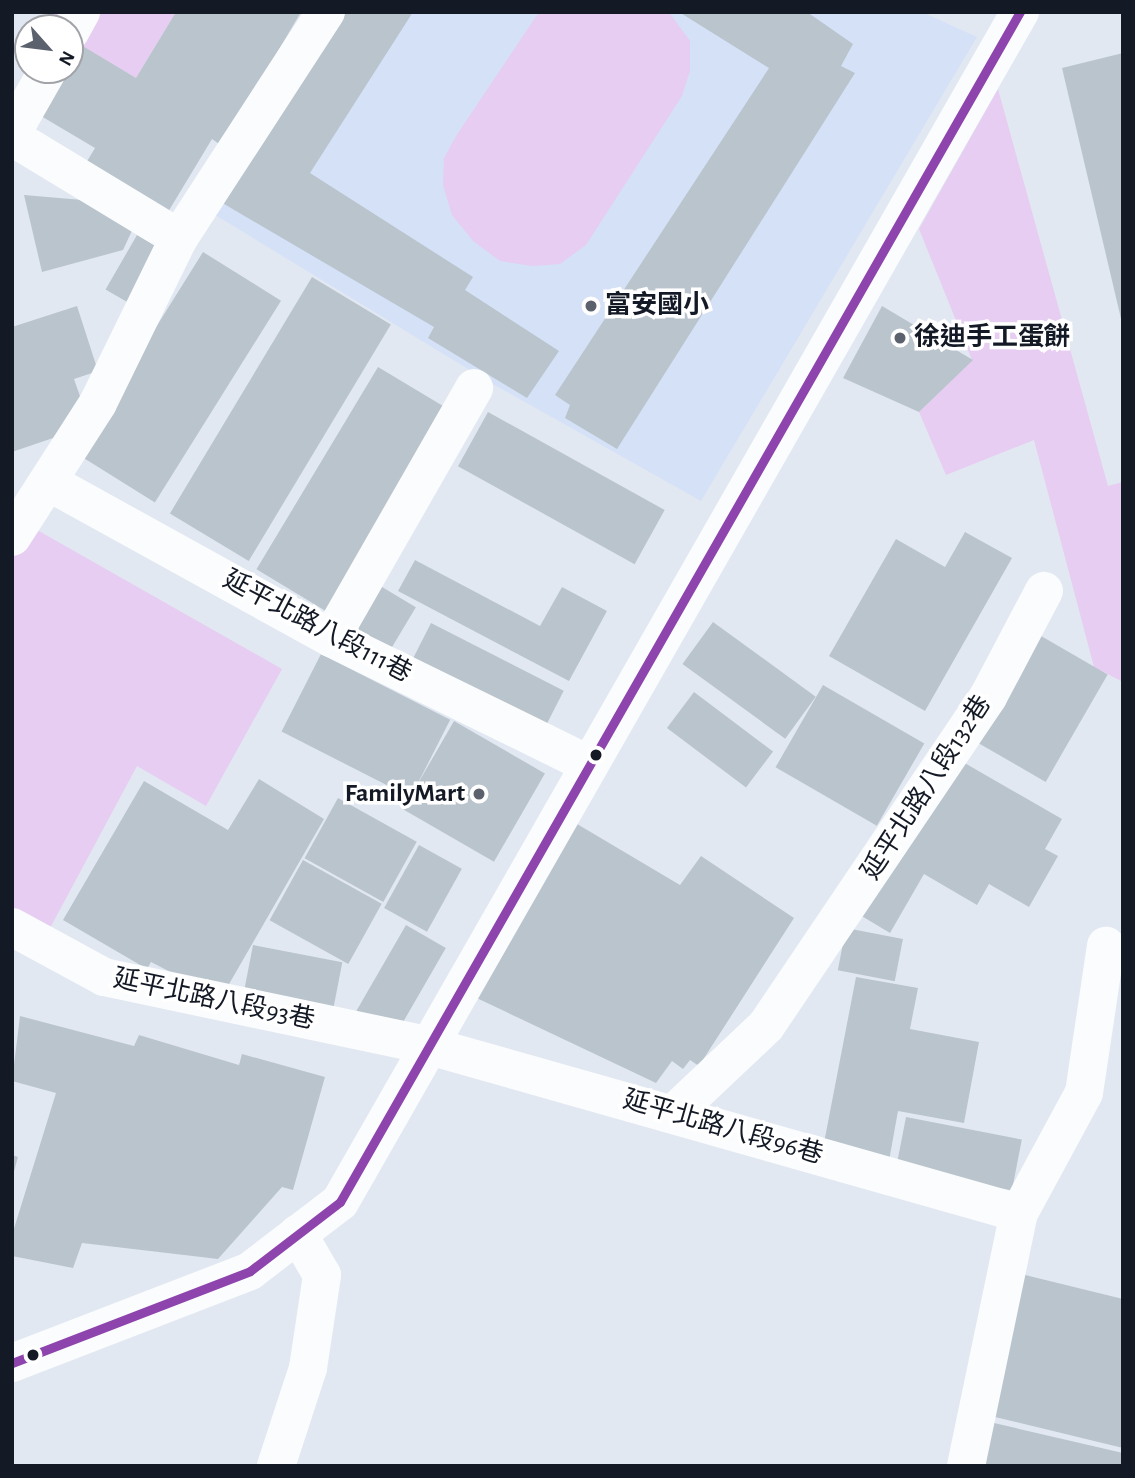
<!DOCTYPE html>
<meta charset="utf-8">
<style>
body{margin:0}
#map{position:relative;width:1135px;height:1478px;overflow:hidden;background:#e2e8f2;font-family:"Alegreya Sans","Noto Sans TC",sans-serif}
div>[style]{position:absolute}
.built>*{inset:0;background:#d5e1f7}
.green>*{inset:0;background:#e6cdf1}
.building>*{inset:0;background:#bac4cd;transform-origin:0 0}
.minor>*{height:38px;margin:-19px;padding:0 19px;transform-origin:19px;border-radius:19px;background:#fbfcfd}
.bus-1>*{height:9px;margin:-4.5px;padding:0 4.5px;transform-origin:4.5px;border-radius:4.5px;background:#8e44ad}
.dots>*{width:19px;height:19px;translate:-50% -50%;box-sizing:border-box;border:4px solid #fff;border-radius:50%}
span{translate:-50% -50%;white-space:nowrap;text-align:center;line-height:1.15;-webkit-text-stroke:7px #fff;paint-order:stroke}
.poi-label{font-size:26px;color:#131925;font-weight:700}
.left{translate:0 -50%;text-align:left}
.right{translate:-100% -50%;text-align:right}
.street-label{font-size:26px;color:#131925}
.frame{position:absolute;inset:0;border:14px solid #131925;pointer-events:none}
.north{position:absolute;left:14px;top:14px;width:70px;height:70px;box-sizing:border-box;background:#fff;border:2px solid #a1a3a8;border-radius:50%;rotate:118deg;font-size:19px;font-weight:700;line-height:28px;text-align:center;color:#131925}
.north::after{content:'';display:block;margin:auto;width:24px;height:32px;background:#5b616d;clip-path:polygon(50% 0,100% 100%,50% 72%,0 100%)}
</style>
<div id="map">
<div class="built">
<i style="clip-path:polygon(338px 12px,922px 12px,977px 37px,701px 501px,491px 383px,207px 210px)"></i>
</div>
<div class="green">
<i style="clip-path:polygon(50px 12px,176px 12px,136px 78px,81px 46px,70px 64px,70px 28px,40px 28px)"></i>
<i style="clip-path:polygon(539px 12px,669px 12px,690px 41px,690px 71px,682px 96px,586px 245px,560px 264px,532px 266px,500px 261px,473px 241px,452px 215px,443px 185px,444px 158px,456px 136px)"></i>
<i style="clip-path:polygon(998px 89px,1108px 486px,1123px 482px,1123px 682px,1094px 667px,1034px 440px,946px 475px,919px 412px,972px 360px,919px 229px)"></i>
<i style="clip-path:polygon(23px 522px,282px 669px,206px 806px,137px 766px,42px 943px,12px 927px,12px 537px)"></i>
</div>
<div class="building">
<i style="clip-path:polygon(176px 12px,301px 12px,222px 146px,212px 139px,165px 217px,83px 168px,95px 148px,41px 116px,81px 45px,136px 78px)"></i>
<i style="clip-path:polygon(346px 12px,413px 12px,310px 173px,473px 277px,465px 290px,559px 351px,527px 398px,428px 338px,434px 327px,219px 201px)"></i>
<i style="clip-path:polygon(679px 12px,807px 12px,853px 44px,841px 66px,855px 73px,617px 449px,565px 418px,570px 405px,555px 395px,769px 68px)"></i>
<i style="clip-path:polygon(1123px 53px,1123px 323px,1122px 323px,1062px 68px)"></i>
<i style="clip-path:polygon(24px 195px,106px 202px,136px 222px,123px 250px,42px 272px)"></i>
<i style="left:137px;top:235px;width:36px;height:63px;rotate:30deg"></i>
<i style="left:203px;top:252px;width:92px;height:238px;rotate:32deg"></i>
<i style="left:312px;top:277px;width:92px;height:276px;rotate:31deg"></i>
<i style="clip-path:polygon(77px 306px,98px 371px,74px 379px,81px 399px,56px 437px,12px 452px,12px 327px)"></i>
<i style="clip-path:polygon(882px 306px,973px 360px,919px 412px,843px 378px)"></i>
<i style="left:378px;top:367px;width:91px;height:236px;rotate:31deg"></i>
<i style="left:488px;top:412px;width:202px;height:62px;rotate:29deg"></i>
<i style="clip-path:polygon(965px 532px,1012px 558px,925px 711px,829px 656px,896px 539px,945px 567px)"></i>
<i style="clip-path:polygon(415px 560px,540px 626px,562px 587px,607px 611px,569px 681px,398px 591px)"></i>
<i style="left:367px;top:578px;width:57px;height:59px;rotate:31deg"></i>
<i style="left:1015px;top:621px;width:107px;height:124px;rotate:30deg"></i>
<i style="left:713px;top:622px;width:127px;height:52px;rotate:36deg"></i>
<i style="left:431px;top:623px;width:149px;height:47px;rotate:27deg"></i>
<i style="left:321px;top:654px;width:145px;height:87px;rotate:27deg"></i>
<i style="left:823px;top:685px;width:117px;height:95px;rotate:30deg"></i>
<i style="left:694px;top:692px;width:99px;height:45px;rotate:37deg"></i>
<i style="left:454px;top:721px;width:105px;height:102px;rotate:30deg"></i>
<i style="clip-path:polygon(942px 750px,1062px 819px,1045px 849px,1058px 856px,1029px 907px,989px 884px,977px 905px,924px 874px,890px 933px,850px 909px)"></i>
<i style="clip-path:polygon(259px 779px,324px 819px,221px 998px,151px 962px,147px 969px,63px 920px,144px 781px,228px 830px)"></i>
<i style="left:338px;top:798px;width:90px;height:69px;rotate:29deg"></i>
<i style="clip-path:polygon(567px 818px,680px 885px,701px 856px,794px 918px,699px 1066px,690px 1060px,683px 1069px,672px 1061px,656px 1083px,466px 993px)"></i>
<i style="left:419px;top:845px;width:49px;height:72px;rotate:29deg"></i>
<i style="left:303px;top:860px;width:90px;height:69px;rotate:29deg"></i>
<i style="left:406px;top:925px;width:46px;height:113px;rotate:30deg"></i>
<i style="left:846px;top:928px;width:58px;height:43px;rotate:11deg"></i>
<i style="left:253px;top:945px;width:91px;height:58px;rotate:11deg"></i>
<i style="clip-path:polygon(856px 977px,918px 988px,910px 1029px,979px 1042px,964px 1123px,898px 1111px,889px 1161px,823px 1148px)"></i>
<i style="clip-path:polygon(20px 1016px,134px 1046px,139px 1035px,239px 1065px,242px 1054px,325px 1077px,293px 1190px,282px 1187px,218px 1259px,82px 1243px,73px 1268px,12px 1256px,12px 1235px,56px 1093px,12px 1081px)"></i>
<i style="left:906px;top:1117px;width:118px;height:52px;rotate:11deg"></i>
<i style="clip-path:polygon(12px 1155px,18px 1157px,13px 1175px,12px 1175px)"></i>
<i style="clip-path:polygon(1005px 1270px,1123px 1299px,1123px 1448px,970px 1411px)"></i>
<i style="clip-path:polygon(981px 1420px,1123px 1453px,1123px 1466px,969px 1466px)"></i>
</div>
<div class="minor">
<i style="left:70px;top:32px;width:23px;rotate:-61deg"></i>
<i style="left:12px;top:133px;width:73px;rotate:-60.3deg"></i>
<i style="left:12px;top:137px;width:195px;rotate:31.2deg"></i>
<i style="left:52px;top:484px;width:319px;rotate:28.9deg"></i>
<i style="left:331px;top:638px;width:284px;rotate:26.1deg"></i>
<i style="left:12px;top:537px;width:159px;rotate:-57.3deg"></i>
<i style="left:98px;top:403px;width:184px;rotate:-63.9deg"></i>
<i style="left:179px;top:238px;width:270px;rotate:-57deg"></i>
<i style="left:331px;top:638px;width:288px;rotate:-60.2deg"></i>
<i style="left:12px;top:927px;width:105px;rotate:28.5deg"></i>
<i style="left:104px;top:977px;width:329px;rotate:11.9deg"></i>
<i style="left:426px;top:1045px;width:616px;rotate:15.82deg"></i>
<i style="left:1019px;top:1213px;width:136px;rotate:-61.6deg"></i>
<i style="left:1084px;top:1093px;width:149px;rotate:-81.5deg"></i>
<i style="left:674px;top:1113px;width:127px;rotate:-43.4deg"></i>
<i style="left:766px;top:1026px;width:397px;rotate:-56deg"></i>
<i style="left:988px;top:697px;width:120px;rotate:-62.2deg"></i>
<i style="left:12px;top:1363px;width:255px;rotate:-21.1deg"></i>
<i style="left:250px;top:1271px;width:113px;rotate:-37.5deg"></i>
<i style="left:340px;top:1202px;width:1371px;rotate:-60.26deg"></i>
<i style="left:276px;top:1466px;width:103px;rotate:-71.9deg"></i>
<i style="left:308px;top:1368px;width:94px;rotate:-81.4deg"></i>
<i style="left:322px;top:1275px;width:48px;rotate:-120.3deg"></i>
<i style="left:966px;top:1466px;width:258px;rotate:-78.2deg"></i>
</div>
<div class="bus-1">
<i style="left:12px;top:1363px;width:255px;rotate:-21.1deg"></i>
<i style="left:250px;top:1271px;width:113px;rotate:-37.5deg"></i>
<i style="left:340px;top:1202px;width:1371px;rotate:-60.26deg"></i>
</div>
<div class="dots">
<i style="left:591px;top:306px;background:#5b616d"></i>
<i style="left:900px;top:338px;background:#5b616d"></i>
<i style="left:596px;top:755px;background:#131925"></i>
<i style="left:479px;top:794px;background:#5b616d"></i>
<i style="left:33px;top:1355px;background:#131925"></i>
</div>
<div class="poi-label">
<span class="left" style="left:605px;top:306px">富安國小</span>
<span class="left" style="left:914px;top:338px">徐迪手工蛋餅</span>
<span class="right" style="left:465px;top:794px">FamilyMart</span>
</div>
<div class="street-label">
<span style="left:317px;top:627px;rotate:28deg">延平北路八段111巷</span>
<span style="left:927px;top:788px;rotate:-57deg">延平北路八段132巷</span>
<span style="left:214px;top:1000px;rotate:12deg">延平北路八段93巷</span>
<span style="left:723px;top:1128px;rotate:16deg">延平北路八段96巷</span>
</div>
<div class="frame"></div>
<div class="north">N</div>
</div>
